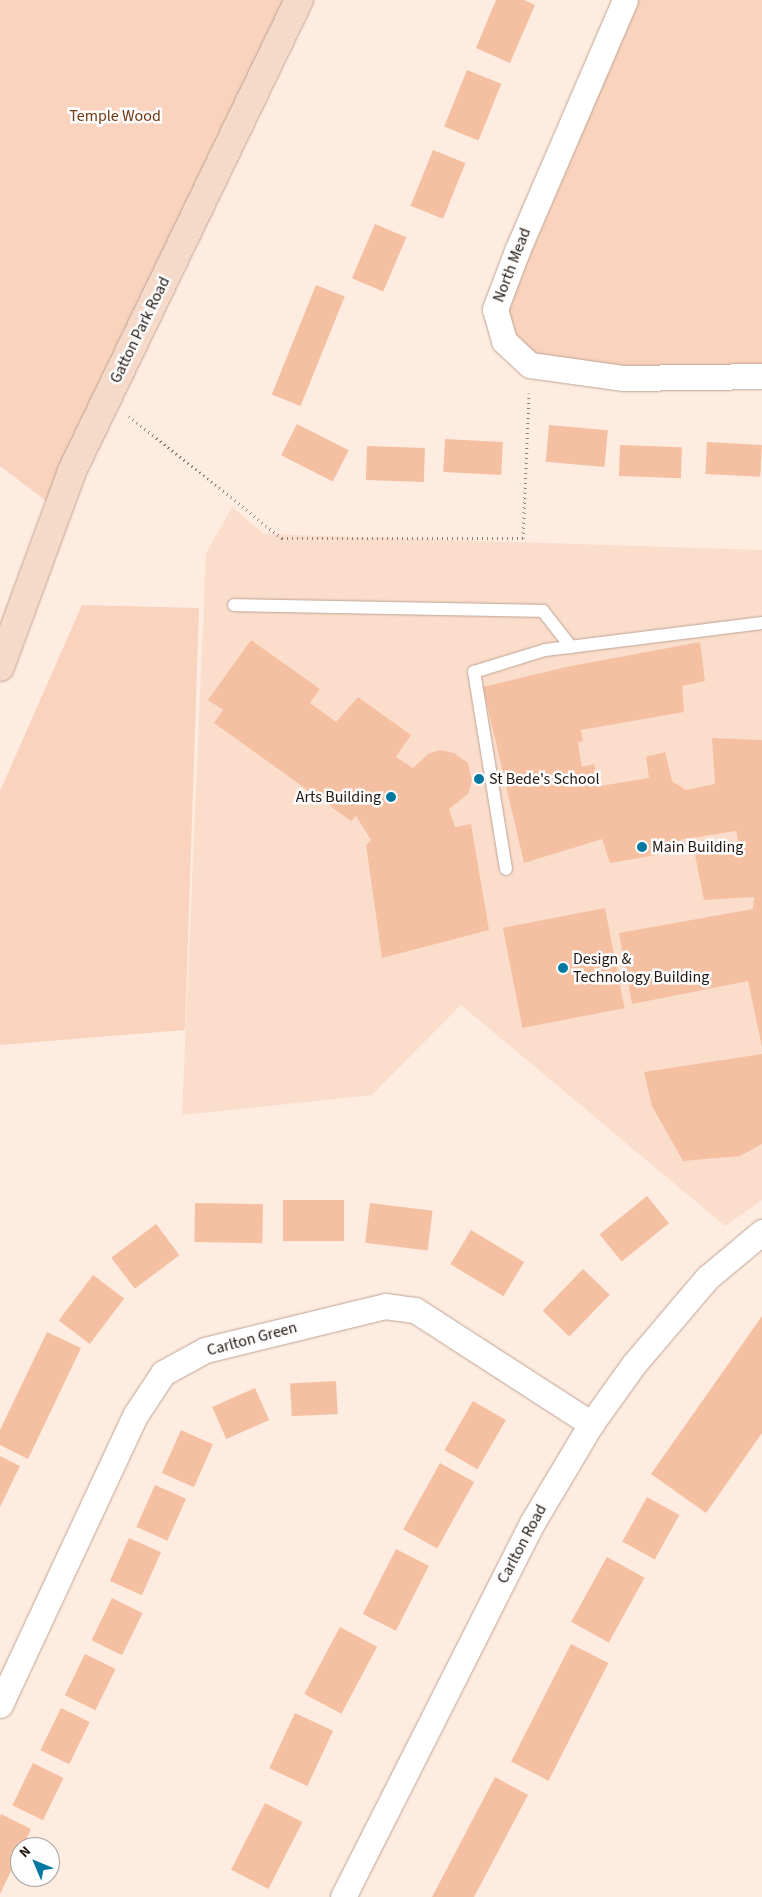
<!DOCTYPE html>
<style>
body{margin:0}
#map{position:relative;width:762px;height:1897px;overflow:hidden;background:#feece1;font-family:"Source Sans 3",sans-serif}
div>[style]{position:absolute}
.built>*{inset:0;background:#fbddcc}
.green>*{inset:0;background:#f9d3be}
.building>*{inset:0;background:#f5c0a1;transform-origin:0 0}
.path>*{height:3px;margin-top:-1.5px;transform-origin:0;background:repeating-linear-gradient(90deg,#8e7f77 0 1px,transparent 0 5px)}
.roads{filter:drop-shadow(0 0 1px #bfa393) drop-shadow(0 0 1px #bfa393)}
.lane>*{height:12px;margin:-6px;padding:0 6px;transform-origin:6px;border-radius:6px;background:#fff}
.street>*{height:25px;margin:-12.5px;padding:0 12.5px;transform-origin:12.5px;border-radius:12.5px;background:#fff}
.primary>*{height:28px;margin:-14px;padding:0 14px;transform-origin:14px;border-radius:14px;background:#f6dac9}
.dots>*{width:14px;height:14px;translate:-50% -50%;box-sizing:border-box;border:2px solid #fdfdfd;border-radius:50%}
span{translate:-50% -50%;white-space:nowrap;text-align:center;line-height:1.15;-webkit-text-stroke:5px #fdfdfd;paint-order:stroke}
.park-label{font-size:16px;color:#6f3912}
.street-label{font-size:16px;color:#231812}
.poi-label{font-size:16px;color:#231812}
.left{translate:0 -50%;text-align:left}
.right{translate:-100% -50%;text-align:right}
.north{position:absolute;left:10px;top:1837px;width:50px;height:50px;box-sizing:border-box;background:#fdfdfd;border:1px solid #a6a19f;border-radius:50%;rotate:315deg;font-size:14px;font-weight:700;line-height:20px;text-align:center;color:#231812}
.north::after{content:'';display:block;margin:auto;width:18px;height:22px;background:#0578a1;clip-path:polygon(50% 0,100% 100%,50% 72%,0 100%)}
</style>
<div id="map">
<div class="built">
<i style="clip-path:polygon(232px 507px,264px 534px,762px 550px,762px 1200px,725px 1226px,461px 1005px,372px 1095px,182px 1115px,206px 553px)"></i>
</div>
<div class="green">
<i style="clip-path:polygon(0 0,299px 0,57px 509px,0 466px)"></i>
<i style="clip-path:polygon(626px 0,762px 0,762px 376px,530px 365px,495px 309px)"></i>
<i style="clip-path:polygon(82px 605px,199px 608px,185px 1030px,0 1045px,0 791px)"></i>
</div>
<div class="building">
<i style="clip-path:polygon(496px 0,524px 0,535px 5px,510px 63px,476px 48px)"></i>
<i style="left:467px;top:70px;width:37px;height:61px;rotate:22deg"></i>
<i style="left:433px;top:150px;width:35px;height:60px;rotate:22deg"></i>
<i style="left:375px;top:224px;width:34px;height:59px;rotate:23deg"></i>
<i style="left:316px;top:285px;width:31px;height:118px;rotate:22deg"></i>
<i style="left:297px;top:424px;width:58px;height:35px;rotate:27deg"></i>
<i style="left:549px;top:425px;width:59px;height:37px;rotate:5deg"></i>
<i style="left:445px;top:439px;width:58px;height:33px;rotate:3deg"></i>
<i style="left:707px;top:442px;width:55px;height:32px;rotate:3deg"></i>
<i style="left:620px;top:445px;width:62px;height:31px;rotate:2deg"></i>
<i style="left:367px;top:446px;width:58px;height:34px;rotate:2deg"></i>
<i style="clip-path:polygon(251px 640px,320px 689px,310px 703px,336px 722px,358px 697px,411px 735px,396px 757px,413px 768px,428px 754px,440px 750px,454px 753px,468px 763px,472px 781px,468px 794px,449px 809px,455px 827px,471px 824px,489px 930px,382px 958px,366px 845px,371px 840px,356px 816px,351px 821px,214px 723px,223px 710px,208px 700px)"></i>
<i style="clip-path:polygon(700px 642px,705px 681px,682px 686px,684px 712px,581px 730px,583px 741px,578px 742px,580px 756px,582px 767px,594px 764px,600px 786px,649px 778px,646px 757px,665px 752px,672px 781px,686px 790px,715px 784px,712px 738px,762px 740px,762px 1047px,748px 981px,632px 1004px,619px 933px,753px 909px,754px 897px,704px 900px,695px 855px,739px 844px,736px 831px,679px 840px,680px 851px,610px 863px,602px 839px,524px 863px,483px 687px,566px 667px)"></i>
<i style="left:605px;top:908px;width:102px;height:104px;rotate:79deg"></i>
<i style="clip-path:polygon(762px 1054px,762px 1144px,740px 1156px,683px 1161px,652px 1106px,644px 1072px)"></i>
<i style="left:647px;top:1196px;width:35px;height:61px;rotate:51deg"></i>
<i style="left:344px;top:1200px;width:41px;height:61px;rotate:90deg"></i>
<i style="left:195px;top:1203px;width:68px;height:39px;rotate:1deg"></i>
<i style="left:370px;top:1203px;width:63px;height:40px;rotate:7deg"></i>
<i style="left:156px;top:1224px;width:39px;height:56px;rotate:53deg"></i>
<i style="left:471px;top:1230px;width:62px;height:40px;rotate:31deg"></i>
<i style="left:583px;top:1269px;width:37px;height:58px;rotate:44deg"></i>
<i style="left:93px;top:1275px;width:39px;height:57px;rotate:37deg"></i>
<i style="clip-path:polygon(762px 1316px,762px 1433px,706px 1513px,651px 1474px)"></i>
<i style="clip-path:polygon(47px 1332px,81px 1348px,28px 1459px,0 1445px,0 1430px)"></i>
<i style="left:336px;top:1381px;width:33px;height:46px;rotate:87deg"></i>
<i style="left:255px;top:1388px;width:35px;height:47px;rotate:66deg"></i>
<i style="left:473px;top:1401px;width:38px;height:57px;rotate:30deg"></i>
<i style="left:181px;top:1430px;width:35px;height:47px;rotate:24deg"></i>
<i style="clip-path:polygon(0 1456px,20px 1466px,0 1507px)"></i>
<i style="left:440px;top:1463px;width:39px;height:76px;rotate:29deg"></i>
<i style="left:155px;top:1485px;width:34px;height:46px;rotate:24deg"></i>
<i style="left:647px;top:1497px;width:37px;height:51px;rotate:29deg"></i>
<i style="left:129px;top:1538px;width:35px;height:47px;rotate:24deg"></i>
<i style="left:396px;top:1549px;width:37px;height:73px;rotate:27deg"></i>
<i style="left:607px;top:1557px;width:43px;height:74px;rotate:29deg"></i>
<i style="left:112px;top:1598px;width:34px;height:47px;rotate:26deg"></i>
<i style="left:340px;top:1627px;width:42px;height:76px;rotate:28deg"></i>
<i style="left:571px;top:1644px;width:42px;height:132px;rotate:27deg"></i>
<i style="left:85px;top:1654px;width:34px;height:46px;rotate:26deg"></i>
<i style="left:61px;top:1708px;width:32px;height:47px;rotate:26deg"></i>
<i style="left:295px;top:1713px;width:42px;height:61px;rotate:25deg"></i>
<i style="left:33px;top:1763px;width:34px;height:47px;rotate:26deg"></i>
<i style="clip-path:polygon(495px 1777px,528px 1795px,474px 1897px,432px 1897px)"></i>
<i style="left:265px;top:1803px;width:42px;height:75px;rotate:27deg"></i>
<i style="clip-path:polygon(1px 1814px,31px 1829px,0 1894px,0 1817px)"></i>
</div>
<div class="path">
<i style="left:129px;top:416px;width:196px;rotate:38.6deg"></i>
<i style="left:282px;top:538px;width:241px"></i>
<i style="left:523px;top:538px;width:145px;rotate:-87.6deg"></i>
</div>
<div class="roads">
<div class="lane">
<i style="left:234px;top:605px;width:309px;rotate:1.1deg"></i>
<i style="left:543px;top:611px;width:46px;rotate:52.1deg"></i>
<i style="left:506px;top:869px;width:200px;rotate:-99.2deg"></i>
<i style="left:474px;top:672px;width:74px;rotate:-17.2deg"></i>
<i style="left:545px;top:650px;width:219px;rotate:-7.1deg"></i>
</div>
<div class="street">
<i style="left:625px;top:0;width:273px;rotate:113.3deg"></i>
<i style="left:517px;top:251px;width:62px;rotate:110.8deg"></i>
<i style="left:495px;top:309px;width:33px;rotate:74deg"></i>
<i style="left:504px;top:341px;width:35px;rotate:43deg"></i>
<i style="left:530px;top:365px;width:95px;rotate:7.9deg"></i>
<i style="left:624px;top:378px;width:138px;rotate:-0.8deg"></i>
<i style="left:0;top:1705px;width:321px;rotate:-65deg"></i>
<i style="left:136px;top:1414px;width:49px;rotate:-56.6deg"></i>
<i style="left:163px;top:1373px;width:48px;rotate:-28.7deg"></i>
<i style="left:205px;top:1350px;width:185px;rotate:-13.7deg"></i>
<i style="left:385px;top:1306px;width:30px;rotate:8deg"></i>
<i style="left:415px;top:1310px;width:210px;rotate:32.9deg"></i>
<i style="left:343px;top:1897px;width:419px;rotate:-63.2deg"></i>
<i style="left:532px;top:1523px;width:115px;rotate:-59.2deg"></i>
<i style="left:591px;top:1424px;width:74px;rotate:-54.4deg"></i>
<i style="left:634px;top:1364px;width:113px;rotate:-49.7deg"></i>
<i style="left:707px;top:1278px;width:72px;rotate:-39.9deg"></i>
</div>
<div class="primary">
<i style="left:0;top:667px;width:209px;rotate:-69.8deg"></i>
<i style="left:72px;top:471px;width:523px;rotate:-64.27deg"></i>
</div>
</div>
<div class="dots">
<i style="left:479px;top:779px;background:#0578a1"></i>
<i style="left:391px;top:797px;background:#0578a1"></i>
<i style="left:642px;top:847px;background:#0578a1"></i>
<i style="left:563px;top:968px;background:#0578a1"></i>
</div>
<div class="park-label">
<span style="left:115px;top:116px">Temple Wood</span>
</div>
<div class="street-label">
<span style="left:512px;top:265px;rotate:-69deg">North Mead</span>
<span style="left:140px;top:330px;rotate:-64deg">Gatton Park Road</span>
<span style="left:252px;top:1339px;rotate:-15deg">Carlton Green</span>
<span style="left:522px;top:1544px;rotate:-62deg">Carlton Road</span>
</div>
<div class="poi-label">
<span class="left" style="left:489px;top:779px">St Bede's School</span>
<span class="right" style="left:381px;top:797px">Arts Building</span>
<span class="left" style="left:652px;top:847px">Main Building</span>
<span class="left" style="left:573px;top:968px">Design &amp;<br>Technology Building</span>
</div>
<div class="north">N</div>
</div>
